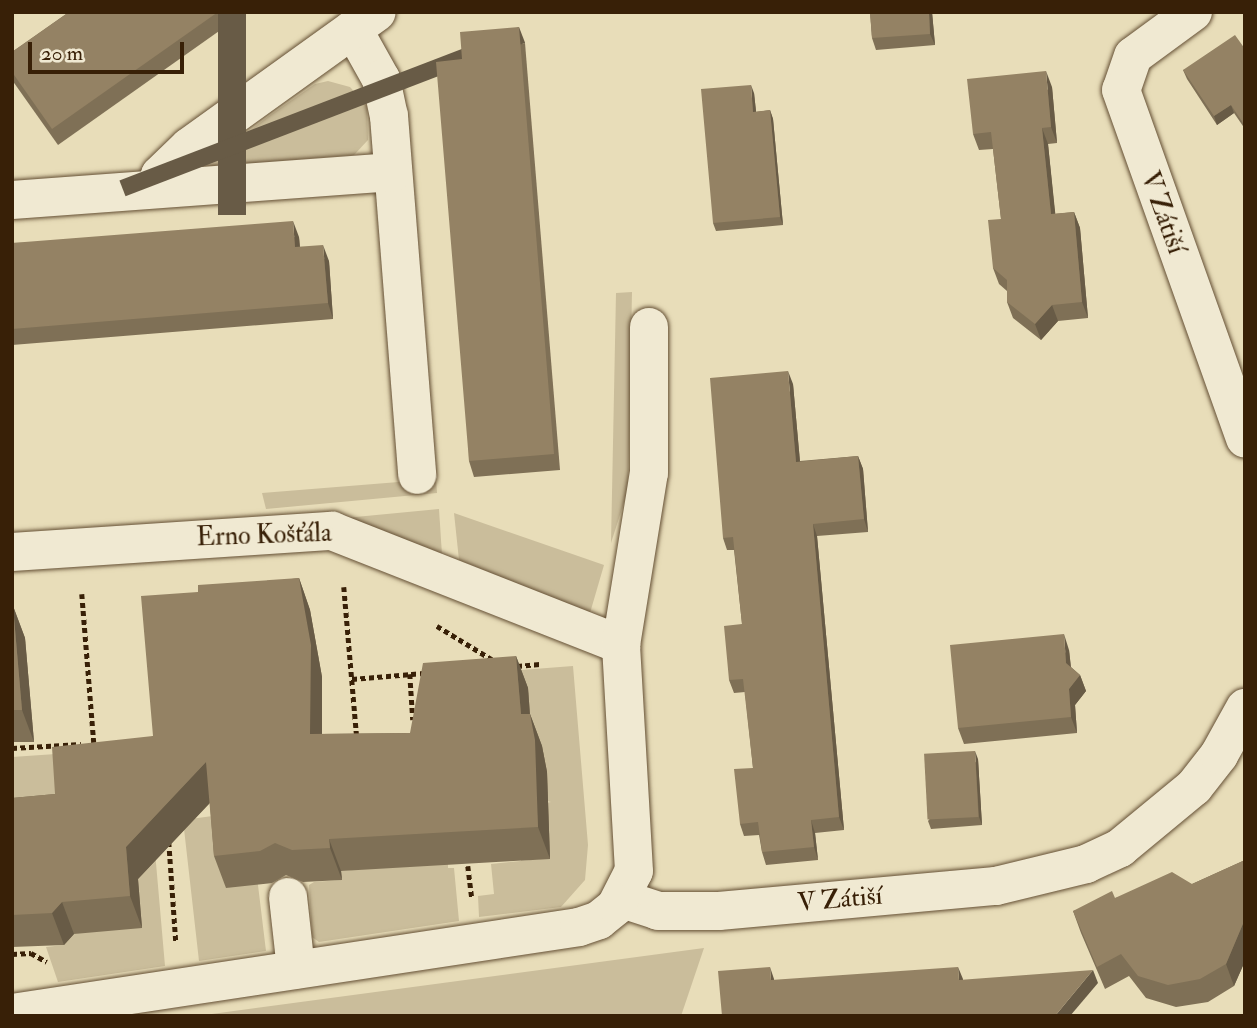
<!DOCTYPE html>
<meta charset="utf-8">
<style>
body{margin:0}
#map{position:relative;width:1257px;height:1028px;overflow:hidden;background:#e8ddb9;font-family:"IM FELL Double Pica",serif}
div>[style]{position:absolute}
.green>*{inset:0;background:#cabd9b}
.path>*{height:4.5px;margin-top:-2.25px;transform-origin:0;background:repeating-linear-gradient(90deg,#382007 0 5px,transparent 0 8.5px)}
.roads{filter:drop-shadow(0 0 2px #644f34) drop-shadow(0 0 2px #644f34)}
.minor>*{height:38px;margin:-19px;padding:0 19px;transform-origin:19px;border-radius:19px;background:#f0e9d2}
.wall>*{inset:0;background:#7f7056}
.shaded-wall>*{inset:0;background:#685b46;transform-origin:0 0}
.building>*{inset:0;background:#948264;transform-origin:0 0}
span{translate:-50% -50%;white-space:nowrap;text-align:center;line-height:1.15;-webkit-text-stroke:5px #f0e9d2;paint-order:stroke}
.street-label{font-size:26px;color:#382007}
.frame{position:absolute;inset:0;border:14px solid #382007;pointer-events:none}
.scale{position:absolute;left:28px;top:42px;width:156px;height:32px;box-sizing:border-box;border:4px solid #382007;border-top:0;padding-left:9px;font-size:21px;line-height:24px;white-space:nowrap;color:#382007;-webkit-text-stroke:5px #f0e9d2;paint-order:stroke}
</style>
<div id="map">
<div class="green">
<i style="clip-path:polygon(328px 81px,350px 87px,367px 106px,368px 140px,354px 155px,202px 167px,269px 116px,315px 84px)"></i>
<i style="clip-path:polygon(632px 292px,628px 490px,611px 543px,616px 293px)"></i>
<i style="clip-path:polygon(436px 479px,437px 493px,266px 509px,262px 493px)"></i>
<i style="clip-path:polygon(439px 509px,442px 555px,345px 518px)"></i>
<i style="clip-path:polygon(454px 513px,604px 565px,590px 613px,459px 560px)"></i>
<i style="clip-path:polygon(573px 666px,588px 845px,585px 880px,561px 907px,479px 917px,478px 896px,494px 894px,491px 864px,550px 858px,538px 804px,551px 802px,542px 800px,547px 773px,432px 677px)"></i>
<i style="clip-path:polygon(85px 752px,88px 776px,12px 832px,12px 757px)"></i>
<i style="clip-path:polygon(149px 783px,165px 966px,58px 982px,46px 947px,64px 945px,74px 934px,141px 917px,138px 879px,150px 865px)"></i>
<i style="clip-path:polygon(220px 815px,226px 888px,257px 877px,266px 951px,199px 961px,183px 820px)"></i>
<i style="clip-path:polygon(448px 861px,448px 868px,454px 868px,459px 921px,319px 942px,312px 937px,309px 885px,314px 882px,341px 880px,341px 871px)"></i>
<i style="clip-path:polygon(704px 948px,681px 1016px,197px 1016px)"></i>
</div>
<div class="path">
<i style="left:344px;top:587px;width:153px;rotate:85.1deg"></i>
<i style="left:82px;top:594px;width:149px;rotate:85.4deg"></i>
<i style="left:437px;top:626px;width:66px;rotate:31.3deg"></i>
<i style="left:517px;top:666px;width:23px;rotate:-5deg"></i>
<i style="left:410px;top:674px;width:46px;rotate:86.3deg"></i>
<i style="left:352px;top:679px;width:72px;rotate:-4.8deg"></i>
<i style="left:12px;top:748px;width:69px;rotate:-3.3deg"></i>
<i style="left:169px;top:842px;width:100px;rotate:86deg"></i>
<i style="left:468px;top:866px;width:31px;rotate:83deg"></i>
<i style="left:12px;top:954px;width:19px;rotate:-3deg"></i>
<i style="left:31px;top:953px;width:18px;rotate:29deg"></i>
</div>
<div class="roads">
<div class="minor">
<i style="left:1193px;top:12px;width:74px;rotate:143.7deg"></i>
<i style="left:1133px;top:56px;width:36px;rotate:109deg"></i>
<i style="left:1121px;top:90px;width:370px;rotate:70.4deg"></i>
<i style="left:353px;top:29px;width:57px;rotate:60.8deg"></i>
<i style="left:381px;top:79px;width:38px;rotate:78deg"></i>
<i style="left:389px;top:116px;width:360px;rotate:85.5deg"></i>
<i style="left:157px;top:189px;width:14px;rotate:-78deg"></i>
<i style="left:160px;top:175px;width:40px;rotate:-44deg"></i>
<i style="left:189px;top:147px;width:231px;rotate:-35.7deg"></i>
<i style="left:12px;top:200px;width:382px;rotate:-4.2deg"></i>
<i style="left:12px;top:552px;width:321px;rotate:-3.8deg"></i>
<i style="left:332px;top:531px;width:311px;rotate:21.5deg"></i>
<i style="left:288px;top:897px;width:73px;rotate:83.7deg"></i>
<i style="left:622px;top:899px;width:38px;rotate:18deg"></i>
<i style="left:658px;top:911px;width:61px"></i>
<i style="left:719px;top:911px;width:278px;rotate:-5.2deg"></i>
<i style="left:996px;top:886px;width:93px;rotate:-13.7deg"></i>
<i style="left:1086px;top:864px;width:38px;rotate:-25deg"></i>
<i style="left:1120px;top:848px;width:96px;rotate:-39.5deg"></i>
<i style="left:1194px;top:787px;width:41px;rotate:-52deg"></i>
<i style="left:1219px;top:755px;width:54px;rotate:-61deg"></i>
<i style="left:12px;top:1013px;width:573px;rotate:-8.62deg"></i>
<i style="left:579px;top:927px;width:21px;rotate:-19deg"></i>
<i style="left:599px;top:920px;width:22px;rotate:-39deg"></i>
<i style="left:616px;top:906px;width:39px;rotate:-63deg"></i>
<i style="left:634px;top:871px;width:226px;rotate:-93.3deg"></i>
<i style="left:621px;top:645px;width:174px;rotate:-80.8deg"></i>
<i style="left:649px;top:473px;width:146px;rotate:-90deg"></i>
</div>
</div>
<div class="wall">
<i style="clip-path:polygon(69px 12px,246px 12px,58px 145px,12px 80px,12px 52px)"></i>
<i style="clip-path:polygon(870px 12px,932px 12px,935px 45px,876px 50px,872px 38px)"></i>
<i style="clip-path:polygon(525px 43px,560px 470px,474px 477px,469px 461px,462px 59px)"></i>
<i style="clip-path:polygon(1245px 49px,1245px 129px,1234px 113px,1217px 125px,1187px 79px,1183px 70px)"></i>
<i style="clip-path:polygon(1052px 87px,1057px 143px,1048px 144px,1055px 214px,1074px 212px,1080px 228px,1088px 318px,1058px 321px,1041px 340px,1013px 318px,1007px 302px,1007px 291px,999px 284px,993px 268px,1001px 219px,993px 149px,979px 150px,973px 134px)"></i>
<i style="clip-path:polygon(754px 93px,756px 112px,770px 110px,773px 119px,783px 225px,716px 231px,713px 223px)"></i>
<i style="clip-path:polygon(299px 237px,300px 247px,329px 261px,333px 319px,12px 345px,12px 243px)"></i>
<i style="clip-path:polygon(793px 384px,800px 461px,858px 456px,863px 469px,868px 532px,817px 536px,844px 830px,815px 833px,818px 860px,766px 865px,762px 852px,759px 835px,744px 836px,740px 824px,753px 768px,745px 692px,734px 693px,729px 680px,742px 624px,734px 550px,727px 550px,723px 538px)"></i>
<i style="clip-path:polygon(299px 578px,310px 610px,322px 677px,322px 734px,410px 733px,516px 656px,528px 688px,530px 714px,542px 746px,547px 772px,550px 859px,341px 871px,342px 880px,303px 882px,286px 875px,272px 883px,226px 888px,214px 856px,210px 803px,138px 879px,142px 928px,74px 934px,64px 945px,12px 947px,12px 798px,55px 794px,153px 736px,198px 592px)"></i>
<i style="clip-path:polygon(12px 606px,13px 606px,25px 638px,34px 742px,12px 742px)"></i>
<i style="clip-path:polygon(1069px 650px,1071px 667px,1080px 675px,1086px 691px,1075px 705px,1077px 733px,964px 744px,958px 728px)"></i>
<i style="clip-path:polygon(978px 759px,982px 825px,931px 829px,928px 821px)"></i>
<i style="clip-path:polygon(1245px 860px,1245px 961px,1234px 986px,1208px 1002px,1176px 1007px,1146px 998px,1129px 976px,1105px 989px,1081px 933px,1073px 911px,1115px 898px,1192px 884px)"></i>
</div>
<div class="shaded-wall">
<i style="left:218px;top:12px;width:28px;height:203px"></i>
<i style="clip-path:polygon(929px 12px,932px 12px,935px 45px,930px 34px)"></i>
<i style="left:519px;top:27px;width:17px;height:428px;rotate:69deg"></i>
<i style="clip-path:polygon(1046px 71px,1052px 87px,1057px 143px,1051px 127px)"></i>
<i style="clip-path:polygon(751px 85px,754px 93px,757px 120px,753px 112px)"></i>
<i style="clip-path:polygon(1231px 105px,1234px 113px,1217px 125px,1214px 116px)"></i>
<i style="clip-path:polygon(770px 110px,773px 119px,783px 225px,780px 217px)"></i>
<i style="clip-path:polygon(1042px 128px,1048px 144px,1057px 230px,1051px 214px)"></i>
<i style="clip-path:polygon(1074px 212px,1080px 228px,1088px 318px,1082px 302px)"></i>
<i style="clip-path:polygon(293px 221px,299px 237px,301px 263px,295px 247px)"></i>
<i style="clip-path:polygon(323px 245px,329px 261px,333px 319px,328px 303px)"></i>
<i style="clip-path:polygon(1052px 305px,1058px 321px,1041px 340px,1035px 324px)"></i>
<i style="clip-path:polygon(788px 371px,793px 384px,801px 474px,796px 462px)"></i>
<i style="clip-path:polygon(858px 456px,863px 469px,868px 532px,864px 519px)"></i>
<i style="clip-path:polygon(813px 524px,817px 536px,844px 830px,839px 817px)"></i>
<i style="clip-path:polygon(299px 578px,310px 610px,322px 677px,322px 766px,310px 734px)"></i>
<i style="clip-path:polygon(13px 606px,25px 638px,34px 742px,22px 710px)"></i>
<i style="clip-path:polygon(1064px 634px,1069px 650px,1072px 679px,1066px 663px)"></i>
<i style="clip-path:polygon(516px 656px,528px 688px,532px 746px,521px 714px)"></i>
<i style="clip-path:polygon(1080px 675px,1086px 691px,1075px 705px,1077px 733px,1071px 717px,1069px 689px)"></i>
<i style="clip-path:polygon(530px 714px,542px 746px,547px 772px,550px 859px,538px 827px)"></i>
<i style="clip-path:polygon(975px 751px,978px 759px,982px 825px,979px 817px)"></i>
<i style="clip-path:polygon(206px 762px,218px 794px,138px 879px,142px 928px,130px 896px,126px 847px)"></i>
<i style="clip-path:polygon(811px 820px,815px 833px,818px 860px,814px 847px)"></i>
<i style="clip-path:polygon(329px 839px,341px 871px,342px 880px,330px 848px)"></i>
<i style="clip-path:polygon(62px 902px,74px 934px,64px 945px,52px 913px)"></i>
<i style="clip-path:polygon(1245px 919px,1245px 961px,1234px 986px,1226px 964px)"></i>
<i style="clip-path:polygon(770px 967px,774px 979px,775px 992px,771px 980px)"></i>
<i style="clip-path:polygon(958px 967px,963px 979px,963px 992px,959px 980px)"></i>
<i style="clip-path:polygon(1093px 970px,1098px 983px,1070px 1016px,1055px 1016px)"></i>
</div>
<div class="building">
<i style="clip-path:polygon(69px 12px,218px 12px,52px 129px,12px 72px,12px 52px)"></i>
<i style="clip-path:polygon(870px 12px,929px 12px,930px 34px,872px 38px)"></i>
<i style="clip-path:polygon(519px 27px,554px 454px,469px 461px,436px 62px,462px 59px,460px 32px)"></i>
<i style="clip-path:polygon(1235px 35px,1245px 49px,1245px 126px,1231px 105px,1214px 116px,1183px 70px)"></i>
<i style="clip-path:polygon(1046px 71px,1051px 127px,1042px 128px,1051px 214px,1074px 212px,1082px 302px,1052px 305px,1035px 324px,1007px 302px,1007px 280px,993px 268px,988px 220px,1001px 219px,991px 132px,973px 134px,967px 79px)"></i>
<i style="clip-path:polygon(751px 85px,753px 112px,770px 110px,780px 217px,713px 223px,701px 89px)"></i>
<i style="clip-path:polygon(293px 221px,295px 247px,323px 245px,328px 303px,12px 329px,12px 243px)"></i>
<i style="clip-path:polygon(788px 371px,796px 462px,858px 456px,864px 519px,813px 524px,839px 817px,811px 820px,814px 847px,762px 852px,758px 822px,740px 824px,734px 769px,753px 768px,743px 679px,729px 680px,724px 626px,742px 624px,733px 537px,723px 538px,710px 378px)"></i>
<i style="clip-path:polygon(299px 578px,311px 645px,310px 734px,410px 733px,423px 663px,516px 656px,521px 714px,530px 714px,535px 740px,538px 827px,329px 839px,330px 848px,292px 850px,275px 843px,260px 851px,214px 856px,206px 762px,126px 847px,130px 896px,62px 902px,52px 913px,12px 915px,12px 798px,55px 794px,52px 747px,153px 736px,141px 596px,198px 592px,198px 585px)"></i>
<i style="clip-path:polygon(12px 606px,13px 606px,22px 710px,12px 710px)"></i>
<i style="clip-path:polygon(1064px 634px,1066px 663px,1080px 675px,1069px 689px,1071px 717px,958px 728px,950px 645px)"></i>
<i style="left:975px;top:751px;width:66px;height:51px;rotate:87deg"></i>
<i style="clip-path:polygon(1245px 860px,1245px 919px,1226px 964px,1200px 979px,1168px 985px,1138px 976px,1121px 954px,1097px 967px,1073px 911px,1112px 891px,1115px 898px,1172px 872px,1192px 884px)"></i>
<i style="clip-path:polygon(770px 967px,771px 980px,958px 967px,959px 980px,1093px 970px,1055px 1016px,722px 1016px,718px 971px)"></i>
</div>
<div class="street-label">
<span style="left:1162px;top:213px;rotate:70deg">V Zátiší</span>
<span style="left:264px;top:536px;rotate:-2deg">Erno Košťála</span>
<span style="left:840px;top:900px;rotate:-5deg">V Zátiší</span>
</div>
<div class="frame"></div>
<div class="scale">20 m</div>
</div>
